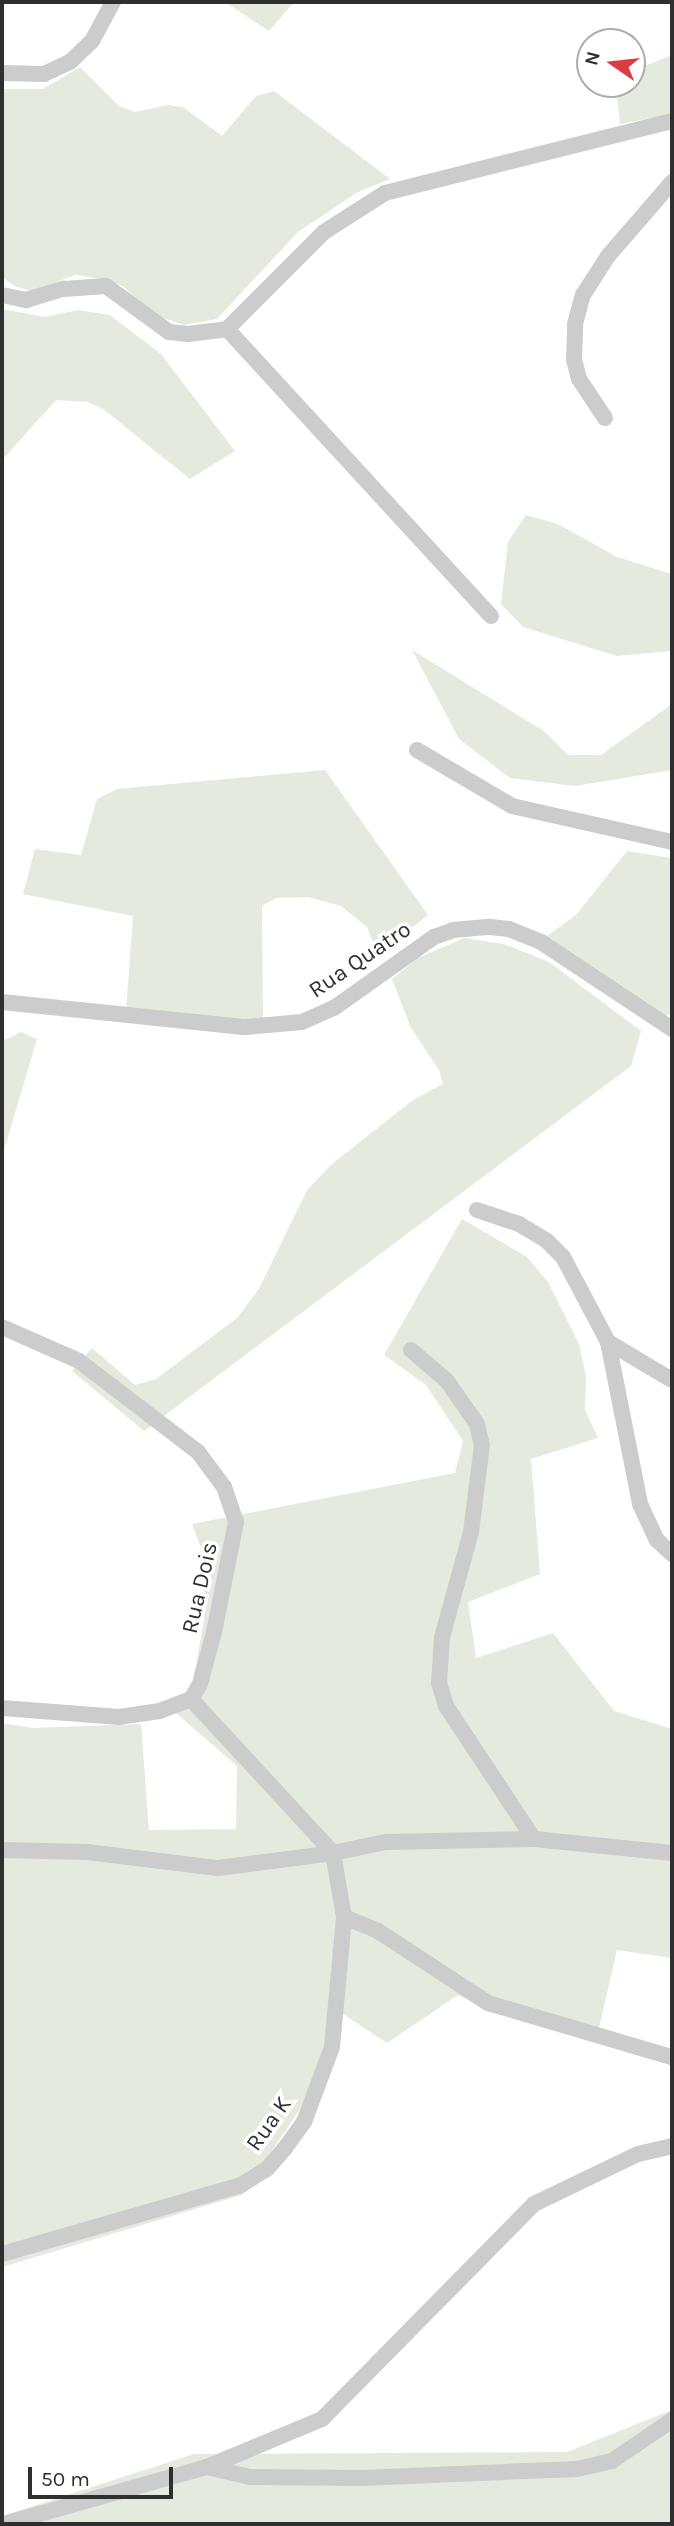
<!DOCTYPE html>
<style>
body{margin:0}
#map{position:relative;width:674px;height:2526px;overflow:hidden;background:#fff;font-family:Karla,sans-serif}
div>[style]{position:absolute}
.green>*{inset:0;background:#e4ebde}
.minor>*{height:16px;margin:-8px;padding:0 8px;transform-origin:8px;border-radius:8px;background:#ccc}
span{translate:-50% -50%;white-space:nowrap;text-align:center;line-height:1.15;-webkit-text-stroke:7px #fff;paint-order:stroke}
.street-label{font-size:23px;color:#2f2f2f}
.frame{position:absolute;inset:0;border:4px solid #2f2f2f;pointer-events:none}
.north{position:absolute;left:576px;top:28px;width:70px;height:70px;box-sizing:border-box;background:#fff;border:2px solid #acacac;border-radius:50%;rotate:284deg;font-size:19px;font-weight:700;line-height:28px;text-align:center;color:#2f2f2f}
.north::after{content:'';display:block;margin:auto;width:24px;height:32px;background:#db3c42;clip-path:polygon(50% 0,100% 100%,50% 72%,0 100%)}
.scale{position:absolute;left:28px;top:2467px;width:145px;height:32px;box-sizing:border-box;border:4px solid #2f2f2f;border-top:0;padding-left:9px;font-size:21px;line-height:24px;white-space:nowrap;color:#2f2f2f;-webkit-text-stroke:5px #fff;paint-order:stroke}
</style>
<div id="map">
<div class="green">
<i style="clip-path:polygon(225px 2px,294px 2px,269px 31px)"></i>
<i style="clip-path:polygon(672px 55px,672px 114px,620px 124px,616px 84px,632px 84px,632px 71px)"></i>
<i style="clip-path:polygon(80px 67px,119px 106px,135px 112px,168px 105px,183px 107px,222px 136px,256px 96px,274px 91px,390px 179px,356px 193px,298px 232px,217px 319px,184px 325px,152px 314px,124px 287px,109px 280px,76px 275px,31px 291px,15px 286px,2px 277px,2px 89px,43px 89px)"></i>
<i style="clip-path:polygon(2px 309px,45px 317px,78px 310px,110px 315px,161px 354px,235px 451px,190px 479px,103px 409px,88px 402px,56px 400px,2px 460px)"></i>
<i style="clip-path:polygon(526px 515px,558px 524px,617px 557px,672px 574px,672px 651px,617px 656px,523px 627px,501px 604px,508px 542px)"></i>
<i style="clip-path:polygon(412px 650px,544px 731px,568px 755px,601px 755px,672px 704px,672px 770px,575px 786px,510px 778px,459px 739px)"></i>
<i style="clip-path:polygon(325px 770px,428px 915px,378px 955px,367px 927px,341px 906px,308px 897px,276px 898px,262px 906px,263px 1022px,126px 1011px,133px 916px,23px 894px,35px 849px,81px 855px,97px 799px,117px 789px)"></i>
<i style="clip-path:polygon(627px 851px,672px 858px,672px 1013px,660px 1018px,543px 939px,577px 914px)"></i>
<i style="clip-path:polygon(464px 938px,504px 944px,549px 962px,641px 1031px,631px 1066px,144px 1431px,72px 1371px,92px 1348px,135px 1385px,156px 1379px,237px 1318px,259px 1289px,307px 1190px,332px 1164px,413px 1100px,443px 1084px,439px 1070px,411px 1028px,392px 979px,418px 958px)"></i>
<i style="clip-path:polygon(21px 1032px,37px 1039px,2px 1157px,2px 1041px)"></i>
<i style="clip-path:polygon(462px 1219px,527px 1257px,548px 1282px,579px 1344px,586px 1376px,585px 1410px,598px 1438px,531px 1459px,540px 1574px,468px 1602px,476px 1658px,553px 1633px,614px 1711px,672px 1729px,672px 1958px,617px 1950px,596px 2041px,490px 2011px,458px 1995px,387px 2043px,340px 2012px,300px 2109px,242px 2195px,2px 2267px,2px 1723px,32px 1728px,141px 1724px,149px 1830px,236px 1829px,237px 1766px,176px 1713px,192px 1686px,204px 1621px,203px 1553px,192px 1524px,455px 1473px,463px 1441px,426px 1385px,384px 1355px)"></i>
<i style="clip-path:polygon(672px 2410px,672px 2524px,2px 2524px,2px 2516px,194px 2454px,567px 2452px)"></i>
</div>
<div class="minor">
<i style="left:2px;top:73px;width:42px;rotate:1.4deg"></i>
<i style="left:44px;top:74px;width:29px;rotate:-25deg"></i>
<i style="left:70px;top:62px;width:30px;rotate:-44deg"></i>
<i style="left:92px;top:41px;width:44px;rotate:-61.7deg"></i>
<i style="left:2px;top:295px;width:25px;rotate:12deg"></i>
<i style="left:26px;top:300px;width:39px;rotate:-17deg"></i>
<i style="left:63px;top:289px;width:43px;rotate:-4deg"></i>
<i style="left:106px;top:286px;width:78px;rotate:36.1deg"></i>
<i style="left:169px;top:332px;width:19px;rotate:6deg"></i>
<i style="left:188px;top:334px;width:39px;rotate:-7deg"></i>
<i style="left:227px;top:329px;width:137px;rotate:-45deg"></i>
<i style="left:324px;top:232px;width:72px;rotate:-32.6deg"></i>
<i style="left:385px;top:193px;width:296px;rotate:-14.1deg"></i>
<i style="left:227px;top:329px;width:390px;rotate:47.4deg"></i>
<i style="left:605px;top:418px;width:47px;rotate:-123.7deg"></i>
<i style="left:579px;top:379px;width:21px;rotate:-104deg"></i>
<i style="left:574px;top:359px;width:35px;rotate:-88deg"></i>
<i style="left:575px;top:324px;width:30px;rotate:-75deg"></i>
<i style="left:583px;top:295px;width:46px;rotate:-57.3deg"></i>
<i style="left:608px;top:256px;width:98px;rotate:-49.1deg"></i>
<i style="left:417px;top:750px;width:110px;rotate:30.5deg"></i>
<i style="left:512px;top:806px;width:164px;rotate:12.7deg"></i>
<i style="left:2px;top:1002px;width:245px;rotate:5.9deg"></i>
<i style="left:246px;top:1027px;width:56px;rotate:-5.1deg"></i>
<i style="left:302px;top:1022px;width:35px;rotate:-24deg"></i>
<i style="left:334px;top:1008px;width:123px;rotate:-35.4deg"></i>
<i style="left:434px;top:937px;width:20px;rotate:-20deg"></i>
<i style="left:453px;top:930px;width:37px;rotate:-5deg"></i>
<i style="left:490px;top:927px;width:19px;rotate:6deg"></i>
<i style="left:509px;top:929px;width:35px;rotate:22deg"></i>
<i style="left:541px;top:942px;width:157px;rotate:33.6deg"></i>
<i style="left:477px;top:1210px;width:44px;rotate:18.4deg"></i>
<i style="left:519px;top:1224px;width:33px;rotate:31deg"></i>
<i style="left:547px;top:1241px;width:23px;rotate:45deg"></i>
<i style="left:563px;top:1257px;width:96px;rotate:62.1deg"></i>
<i style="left:608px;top:1342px;width:74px;rotate:30.7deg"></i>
<i style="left:2px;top:1327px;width:84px;rotate:23.8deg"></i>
<i style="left:79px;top:1361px;width:150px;rotate:37.4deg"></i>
<i style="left:198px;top:1452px;width:44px;rotate:53.4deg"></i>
<i style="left:224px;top:1487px;width:37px;rotate:71deg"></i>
<i style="left:236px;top:1522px;width:112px;rotate:101.3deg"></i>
<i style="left:214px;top:1632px;width:54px;rotate:105.1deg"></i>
<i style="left:200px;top:1684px;width:17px;rotate:121deg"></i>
<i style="left:191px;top:1699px;width:33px;rotate:159deg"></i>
<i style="left:160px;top:1711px;width:41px;rotate:171.7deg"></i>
<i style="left:119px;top:1717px;width:117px;rotate:-175.6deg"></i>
<i style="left:608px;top:1342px;width:165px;rotate:78.8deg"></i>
<i style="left:640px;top:1504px;width:40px;rotate:65deg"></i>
<i style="left:657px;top:1540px;width:21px;rotate:43deg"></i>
<i style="left:411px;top:1350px;width:48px;rotate:40.7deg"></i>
<i style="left:447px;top:1381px;width:52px;rotate:55.1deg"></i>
<i style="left:477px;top:1424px;width:22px;rotate:77deg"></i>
<i style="left:482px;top:1445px;width:88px;rotate:97.2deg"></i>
<i style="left:471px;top:1532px;width:109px;rotate:105.4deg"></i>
<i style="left:442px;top:1637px;width:46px;rotate:93.7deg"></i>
<i style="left:439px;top:1683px;width:24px;rotate:73deg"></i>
<i style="left:446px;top:1706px;width:159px;rotate:56.5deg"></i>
<i style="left:191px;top:1699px;width:209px;rotate:47.3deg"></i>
<i style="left:2px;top:1850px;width:85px;rotate:1.3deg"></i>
<i style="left:87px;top:1852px;width:132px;rotate:7deg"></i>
<i style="left:218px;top:1868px;width:116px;rotate:-7.4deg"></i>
<i style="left:333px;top:1853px;width:53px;rotate:-11.9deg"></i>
<i style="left:385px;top:1842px;width:149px;rotate:-1.2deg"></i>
<i style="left:534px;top:1839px;width:139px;rotate:5.8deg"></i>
<i style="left:344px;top:1917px;width:37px;rotate:22deg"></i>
<i style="left:378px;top:1931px;width:131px;rotate:33.2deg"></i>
<i style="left:488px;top:2003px;width:192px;rotate:16.4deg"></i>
<i style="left:2px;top:2254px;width:249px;rotate:-16.1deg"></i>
<i style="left:241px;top:2185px;width:31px;rotate:-32deg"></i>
<i style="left:267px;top:2169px;width:28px;rotate:-49deg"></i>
<i style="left:285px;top:2148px;width:32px;rotate:-54deg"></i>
<i style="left:304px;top:2122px;width:80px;rotate:-69.5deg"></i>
<i style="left:332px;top:2047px;width:131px;rotate:-84.7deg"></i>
<i style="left:344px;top:1917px;width:65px;rotate:-99.8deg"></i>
<i style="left:207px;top:2467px;width:44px;rotate:13.1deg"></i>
<i style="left:250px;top:2477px;width:111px;rotate:0.5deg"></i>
<i style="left:361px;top:2478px;width:216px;rotate:-2.4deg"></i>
<i style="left:577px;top:2469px;width:36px;rotate:-13deg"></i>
<i style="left:612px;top:2461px;width:73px;rotate:-34.3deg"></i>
<i style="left:4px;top:2524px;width:211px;rotate:-15.7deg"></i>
<i style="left:207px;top:2467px;width:125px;rotate:-22.7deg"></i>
<i style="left:322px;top:2419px;width:302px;rotate:-45.4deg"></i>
<i style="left:534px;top:2204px;width:115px;rotate:-25.7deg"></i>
<i style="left:638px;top:2154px;width:35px;rotate:-13deg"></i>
</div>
<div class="street-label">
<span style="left:360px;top:960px;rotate:-34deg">Rua Quatro</span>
<span style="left:200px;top:1588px;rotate:-77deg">Rua Dois</span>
<span style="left:269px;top:2124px;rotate:-55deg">Rua K</span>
</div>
<div class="frame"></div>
<div class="north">N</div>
<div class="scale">50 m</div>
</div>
